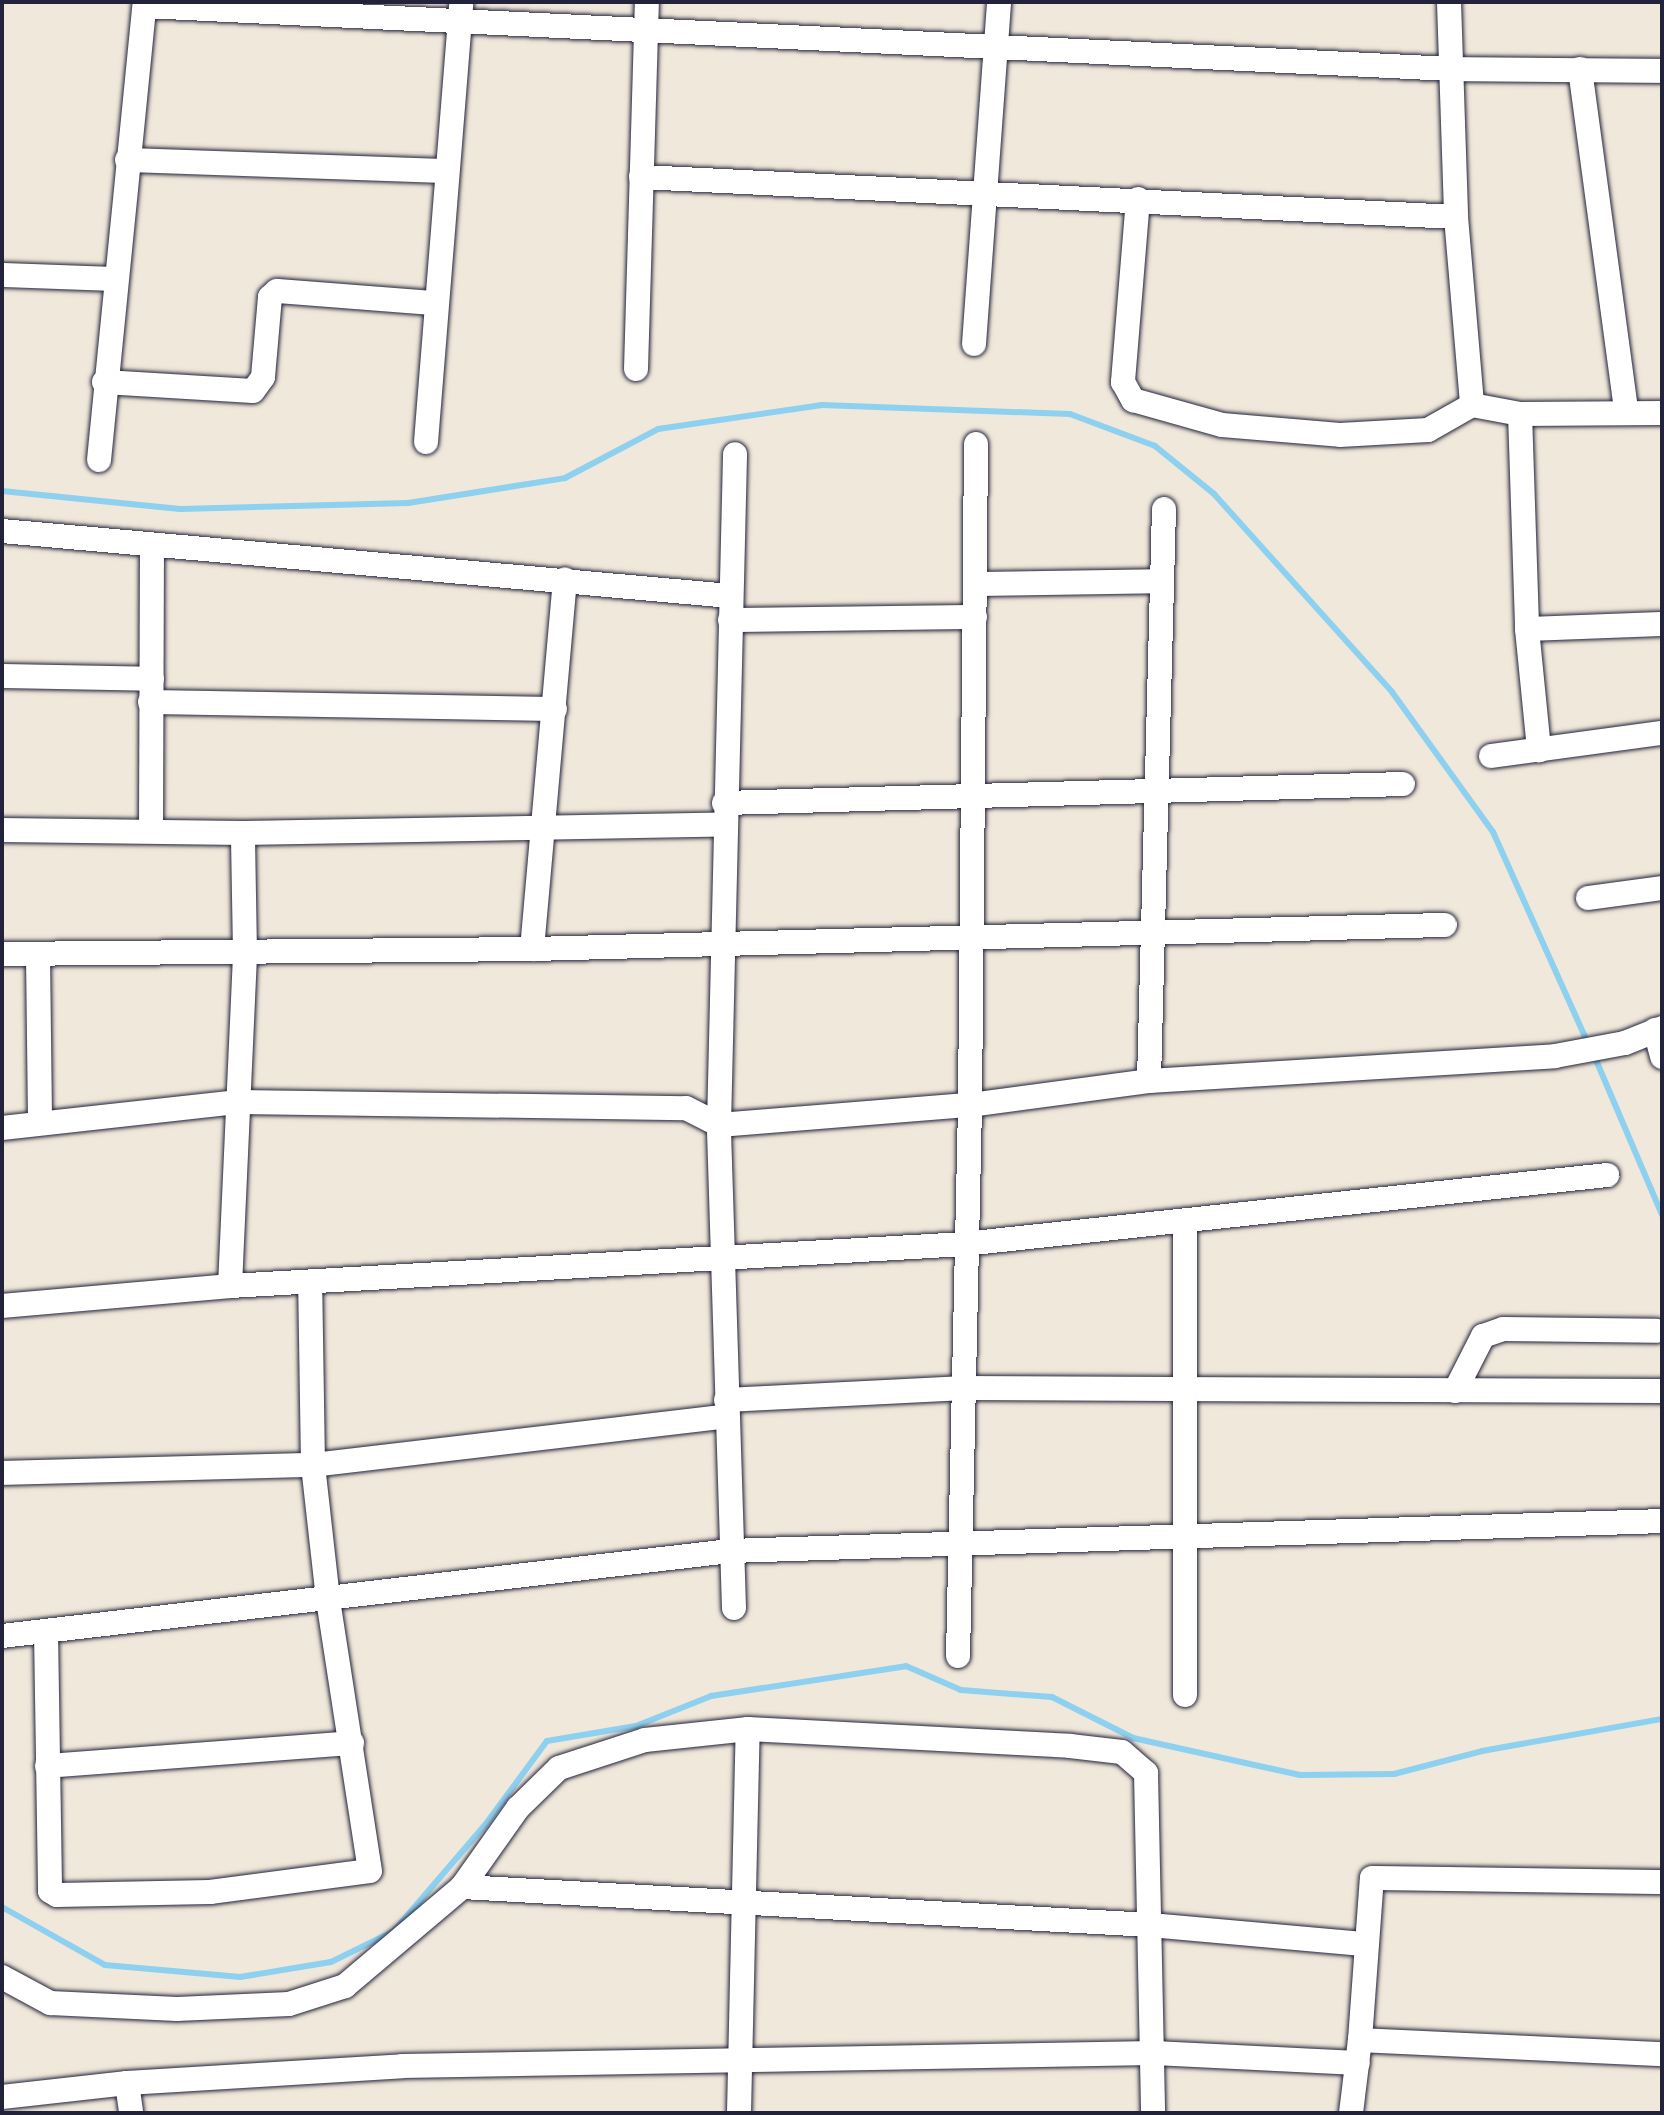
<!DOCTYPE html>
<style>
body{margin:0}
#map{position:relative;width:1664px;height:2115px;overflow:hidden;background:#f0e8da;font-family:Dekko,sans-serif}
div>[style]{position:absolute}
.stream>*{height:6px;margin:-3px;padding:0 3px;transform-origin:3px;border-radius:3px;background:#8ed0ef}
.roads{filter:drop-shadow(0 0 2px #22223b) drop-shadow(0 0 2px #22223b)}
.minor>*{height:24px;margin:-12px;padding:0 12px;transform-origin:12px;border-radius:12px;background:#fff}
span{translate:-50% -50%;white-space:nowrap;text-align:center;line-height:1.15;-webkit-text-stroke:7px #fff;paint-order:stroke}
.frame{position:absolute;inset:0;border:4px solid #22223b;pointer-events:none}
</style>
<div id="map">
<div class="stream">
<i style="left:2px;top:491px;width:179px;rotate:5.8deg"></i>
<i style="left:180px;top:509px;width:228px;rotate:-1.5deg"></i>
<i style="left:408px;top:503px;width:159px;rotate:-9deg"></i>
<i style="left:565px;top:478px;width:105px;rotate:-27.8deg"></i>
<i style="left:658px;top:429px;width:166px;rotate:-8.3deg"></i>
<i style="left:822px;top:405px;width:248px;rotate:2.1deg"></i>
<i style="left:1070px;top:414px;width:91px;rotate:20.6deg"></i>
<i style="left:1155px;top:446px;width:76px;rotate:39.1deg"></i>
<i style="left:1214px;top:494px;width:266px;rotate:48deg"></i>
<i style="left:1392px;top:692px;width:173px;rotate:54.2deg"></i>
<i style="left:1493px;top:832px;width:231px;rotate:65.8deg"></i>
<i style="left:1593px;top:1053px;width:176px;rotate:66.9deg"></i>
<i style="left:2px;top:1907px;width:118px;rotate:29.4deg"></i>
<i style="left:105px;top:1965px;width:136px;rotate:5.1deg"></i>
<i style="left:240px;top:1977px;width:92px;rotate:-9.4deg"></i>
<i style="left:331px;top:1962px;width:70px;rotate:-26.2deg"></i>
<i style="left:394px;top:1931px;width:140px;rotate:-49.4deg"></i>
<i style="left:485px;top:1825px;width:104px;rotate:-53.6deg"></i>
<i style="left:547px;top:1741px;width:90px;rotate:-9.6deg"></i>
<i style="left:636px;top:1726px;width:81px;rotate:-21.8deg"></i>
<i style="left:711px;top:1696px;width:197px;rotate:-8.7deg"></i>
<i style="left:906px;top:1666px;width:60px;rotate:23.6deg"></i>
<i style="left:961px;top:1690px;width:91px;rotate:4.4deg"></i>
<i style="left:1052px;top:1697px;width:91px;rotate:26.8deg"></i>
<i style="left:1133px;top:1738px;width:171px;rotate:12.5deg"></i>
<i style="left:1300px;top:1775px;width:94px;rotate:-0.6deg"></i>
<i style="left:1394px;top:1774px;width:91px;rotate:-14.6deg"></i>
<i style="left:1482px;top:1751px;width:183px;rotate:-10.1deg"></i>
</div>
<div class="roads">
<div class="minor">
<i style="left:1449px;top:2px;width:215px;rotate:88.1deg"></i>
<i style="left:1456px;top:217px;width:189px;rotate:85.1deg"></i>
<i style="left:1472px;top:405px;width:49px;rotate:10.6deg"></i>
<i style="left:1520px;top:414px;width:142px;rotate:-0.4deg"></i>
<i style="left:145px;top:6px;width:1309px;rotate:2.76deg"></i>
<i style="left:1452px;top:69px;width:210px;rotate:0.5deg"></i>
<i style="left:1580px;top:69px;width:345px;rotate:82.3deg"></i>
<i style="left:127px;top:160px;width:319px;rotate:2deg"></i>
<i style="left:641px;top:177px;width:816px;rotate:2.81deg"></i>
<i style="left:1138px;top:199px;width:184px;rotate:94.7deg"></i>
<i style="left:1123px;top:382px;width:21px;rotate:61deg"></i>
<i style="left:1133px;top:400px;width:92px;rotate:15.7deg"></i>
<i style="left:1222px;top:425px;width:118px;rotate:4.8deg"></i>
<i style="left:1340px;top:435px;width:88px;rotate:-3.3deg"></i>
<i style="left:1428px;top:430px;width:51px;rotate:-29.6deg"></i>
<i style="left:2px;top:275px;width:114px;rotate:2deg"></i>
<i style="left:974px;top:344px;width:343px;rotate:-85.8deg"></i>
<i style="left:636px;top:369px;width:367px;rotate:-88.3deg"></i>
<i style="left:104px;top:382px;width:149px;rotate:3.5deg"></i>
<i style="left:253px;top:391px;width:17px;rotate:-54deg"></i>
<i style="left:263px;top:377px;width:80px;rotate:-85deg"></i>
<i style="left:270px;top:297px;width:9px;rotate:-41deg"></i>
<i style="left:277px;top:291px;width:157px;rotate:4.4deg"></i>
<i style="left:1520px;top:414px;width:215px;rotate:88.1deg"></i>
<i style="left:1527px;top:629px;width:122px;rotate:84.3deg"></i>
<i style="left:426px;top:442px;width:439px;rotate:-85.4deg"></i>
<i style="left:99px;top:460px;width:460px;rotate:-84.3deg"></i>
<i style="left:2px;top:531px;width:732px;rotate:5.1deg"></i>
<i style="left:976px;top:584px;width:186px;rotate:-0.9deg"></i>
<i style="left:730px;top:620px;width:245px;rotate:-0.7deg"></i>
<i style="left:1527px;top:629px;width:135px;rotate:-2.1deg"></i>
<i style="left:2px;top:676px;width:150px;rotate:1.1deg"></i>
<i style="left:150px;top:702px;width:405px;rotate:1deg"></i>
<i style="left:1491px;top:756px;width:173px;rotate:-7.7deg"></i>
<i style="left:724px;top:803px;width:679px;rotate:-1.6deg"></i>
<i style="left:151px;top:829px;width:284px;rotate:-89.8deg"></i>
<i style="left:2px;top:830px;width:241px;rotate:0.7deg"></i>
<i style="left:243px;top:833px;width:480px;rotate:-1deg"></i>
<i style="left:1588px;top:898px;width:75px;rotate:-7.7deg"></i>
<i style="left:532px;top:949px;width:371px;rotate:-84.9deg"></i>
<i style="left:2px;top:954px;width:530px;rotate:-0.54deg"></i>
<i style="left:532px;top:949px;width:913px;rotate:-1.51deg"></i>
<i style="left:38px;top:955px;width:168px;rotate:89.3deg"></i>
<i style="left:1655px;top:1030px;width:28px;rotate:75deg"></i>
<i style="left:1149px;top:1081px;width:572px;rotate:-88.5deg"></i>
<i style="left:2px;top:1128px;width:238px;rotate:-6.3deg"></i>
<i style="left:239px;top:1102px;width:447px;rotate:0.8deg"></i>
<i style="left:686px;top:1108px;width:37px;rotate:27deg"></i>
<i style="left:719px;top:1125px;width:252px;rotate:-4.6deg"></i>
<i style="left:970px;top:1105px;width:181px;rotate:-7.6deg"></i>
<i style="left:1149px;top:1081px;width:407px;rotate:-3.5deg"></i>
<i style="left:1555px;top:1056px;width:71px;rotate:-10.5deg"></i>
<i style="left:1625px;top:1043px;width:40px;rotate:-22deg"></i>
<i style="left:1185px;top:1224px;width:471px;rotate:90deg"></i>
<i style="left:230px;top:1286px;width:333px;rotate:-87.4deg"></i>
<i style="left:245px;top:953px;width:120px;rotate:-91deg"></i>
<i style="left:2px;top:1306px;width:229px;rotate:-5deg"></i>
<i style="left:230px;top:1286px;width:735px;rotate:-3.27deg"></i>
<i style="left:964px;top:1244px;width:647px;rotate:-6.12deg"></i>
<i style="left:1455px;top:1391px;width:62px;rotate:-63deg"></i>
<i style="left:1483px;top:1336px;width:21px;rotate:-19deg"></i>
<i style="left:1503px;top:1329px;width:153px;rotate:0.7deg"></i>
<i style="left:726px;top:1400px;width:239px;rotate:-2.9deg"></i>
<i style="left:965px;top:1388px;width:697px;rotate:0.25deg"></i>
<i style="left:2px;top:1473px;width:311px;rotate:-1.5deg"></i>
<i style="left:313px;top:1465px;width:417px;rotate:-6.7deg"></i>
<i style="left:734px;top:1608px;width:483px;rotate:-91.8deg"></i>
<i style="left:719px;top:1125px;width:671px;rotate:-88.63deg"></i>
<i style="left:46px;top:1631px;width:260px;rotate:89.1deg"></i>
<i style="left:50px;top:1891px;width:8px;rotate:30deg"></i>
<i style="left:57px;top:1895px;width:153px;rotate:-1.1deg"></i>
<i style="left:210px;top:1892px;width:161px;rotate:-7.5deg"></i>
<i style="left:370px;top:1871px;width:275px;rotate:-98.8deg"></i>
<i style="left:328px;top:1599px;width:135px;rotate:-96.4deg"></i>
<i style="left:313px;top:1465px;width:183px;rotate:-90.9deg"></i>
<i style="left:2px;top:1636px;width:733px;rotate:-6.66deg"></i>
<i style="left:730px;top:1551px;width:932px;rotate:-1.84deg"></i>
<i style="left:958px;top:1656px;width:551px;rotate:-88.75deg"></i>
<i style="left:970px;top:1105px;width:661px;rotate:-89.48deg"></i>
<i style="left:47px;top:1766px;width:306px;rotate:-4.3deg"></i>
<i style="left:462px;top:1887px;width:690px;rotate:3.16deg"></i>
<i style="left:1151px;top:1925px;width:215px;rotate:5.1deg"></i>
<i style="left:2px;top:1977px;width:55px;rotate:28.4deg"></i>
<i style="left:50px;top:2003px;width:127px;rotate:2.7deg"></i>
<i style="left:177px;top:2009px;width:112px;rotate:-2.6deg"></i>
<i style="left:289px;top:2004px;width:59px;rotate:-17.8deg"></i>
<i style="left:345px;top:1986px;width:153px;rotate:-40.2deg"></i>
<i style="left:462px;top:1887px;width:97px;rotate:-54.7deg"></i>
<i style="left:518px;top:1808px;width:57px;rotate:-44.3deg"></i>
<i style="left:559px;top:1768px;width:90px;rotate:-18deg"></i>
<i style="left:645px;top:1740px;width:104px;rotate:-6.1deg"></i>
<i style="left:748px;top:1729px;width:322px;rotate:3deg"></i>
<i style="left:1070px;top:1746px;width:52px;rotate:6.6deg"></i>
<i style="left:1122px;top:1752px;width:32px;rotate:41deg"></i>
<i style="left:1146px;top:1773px;width:340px;rotate:88.8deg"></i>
<i style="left:1360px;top:2040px;width:162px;rotate:-85.8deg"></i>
<i style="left:1372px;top:1878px;width:290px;rotate:0.8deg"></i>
<i style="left:127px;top:2083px;width:30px;rotate:82deg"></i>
<i style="left:2px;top:2097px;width:126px;rotate:-6.4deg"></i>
<i style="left:127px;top:2083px;width:276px;rotate:-3.5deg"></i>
<i style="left:402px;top:2066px;width:752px;rotate:-0.99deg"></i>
<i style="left:1154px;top:2053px;width:204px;rotate:2.8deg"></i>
<i style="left:739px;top:2113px;width:384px;rotate:-88.7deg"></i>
<i style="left:1351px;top:2113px;width:74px;rotate:-83deg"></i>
<i style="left:1360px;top:2040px;width:302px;rotate:2.7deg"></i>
</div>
</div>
<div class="frame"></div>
</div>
